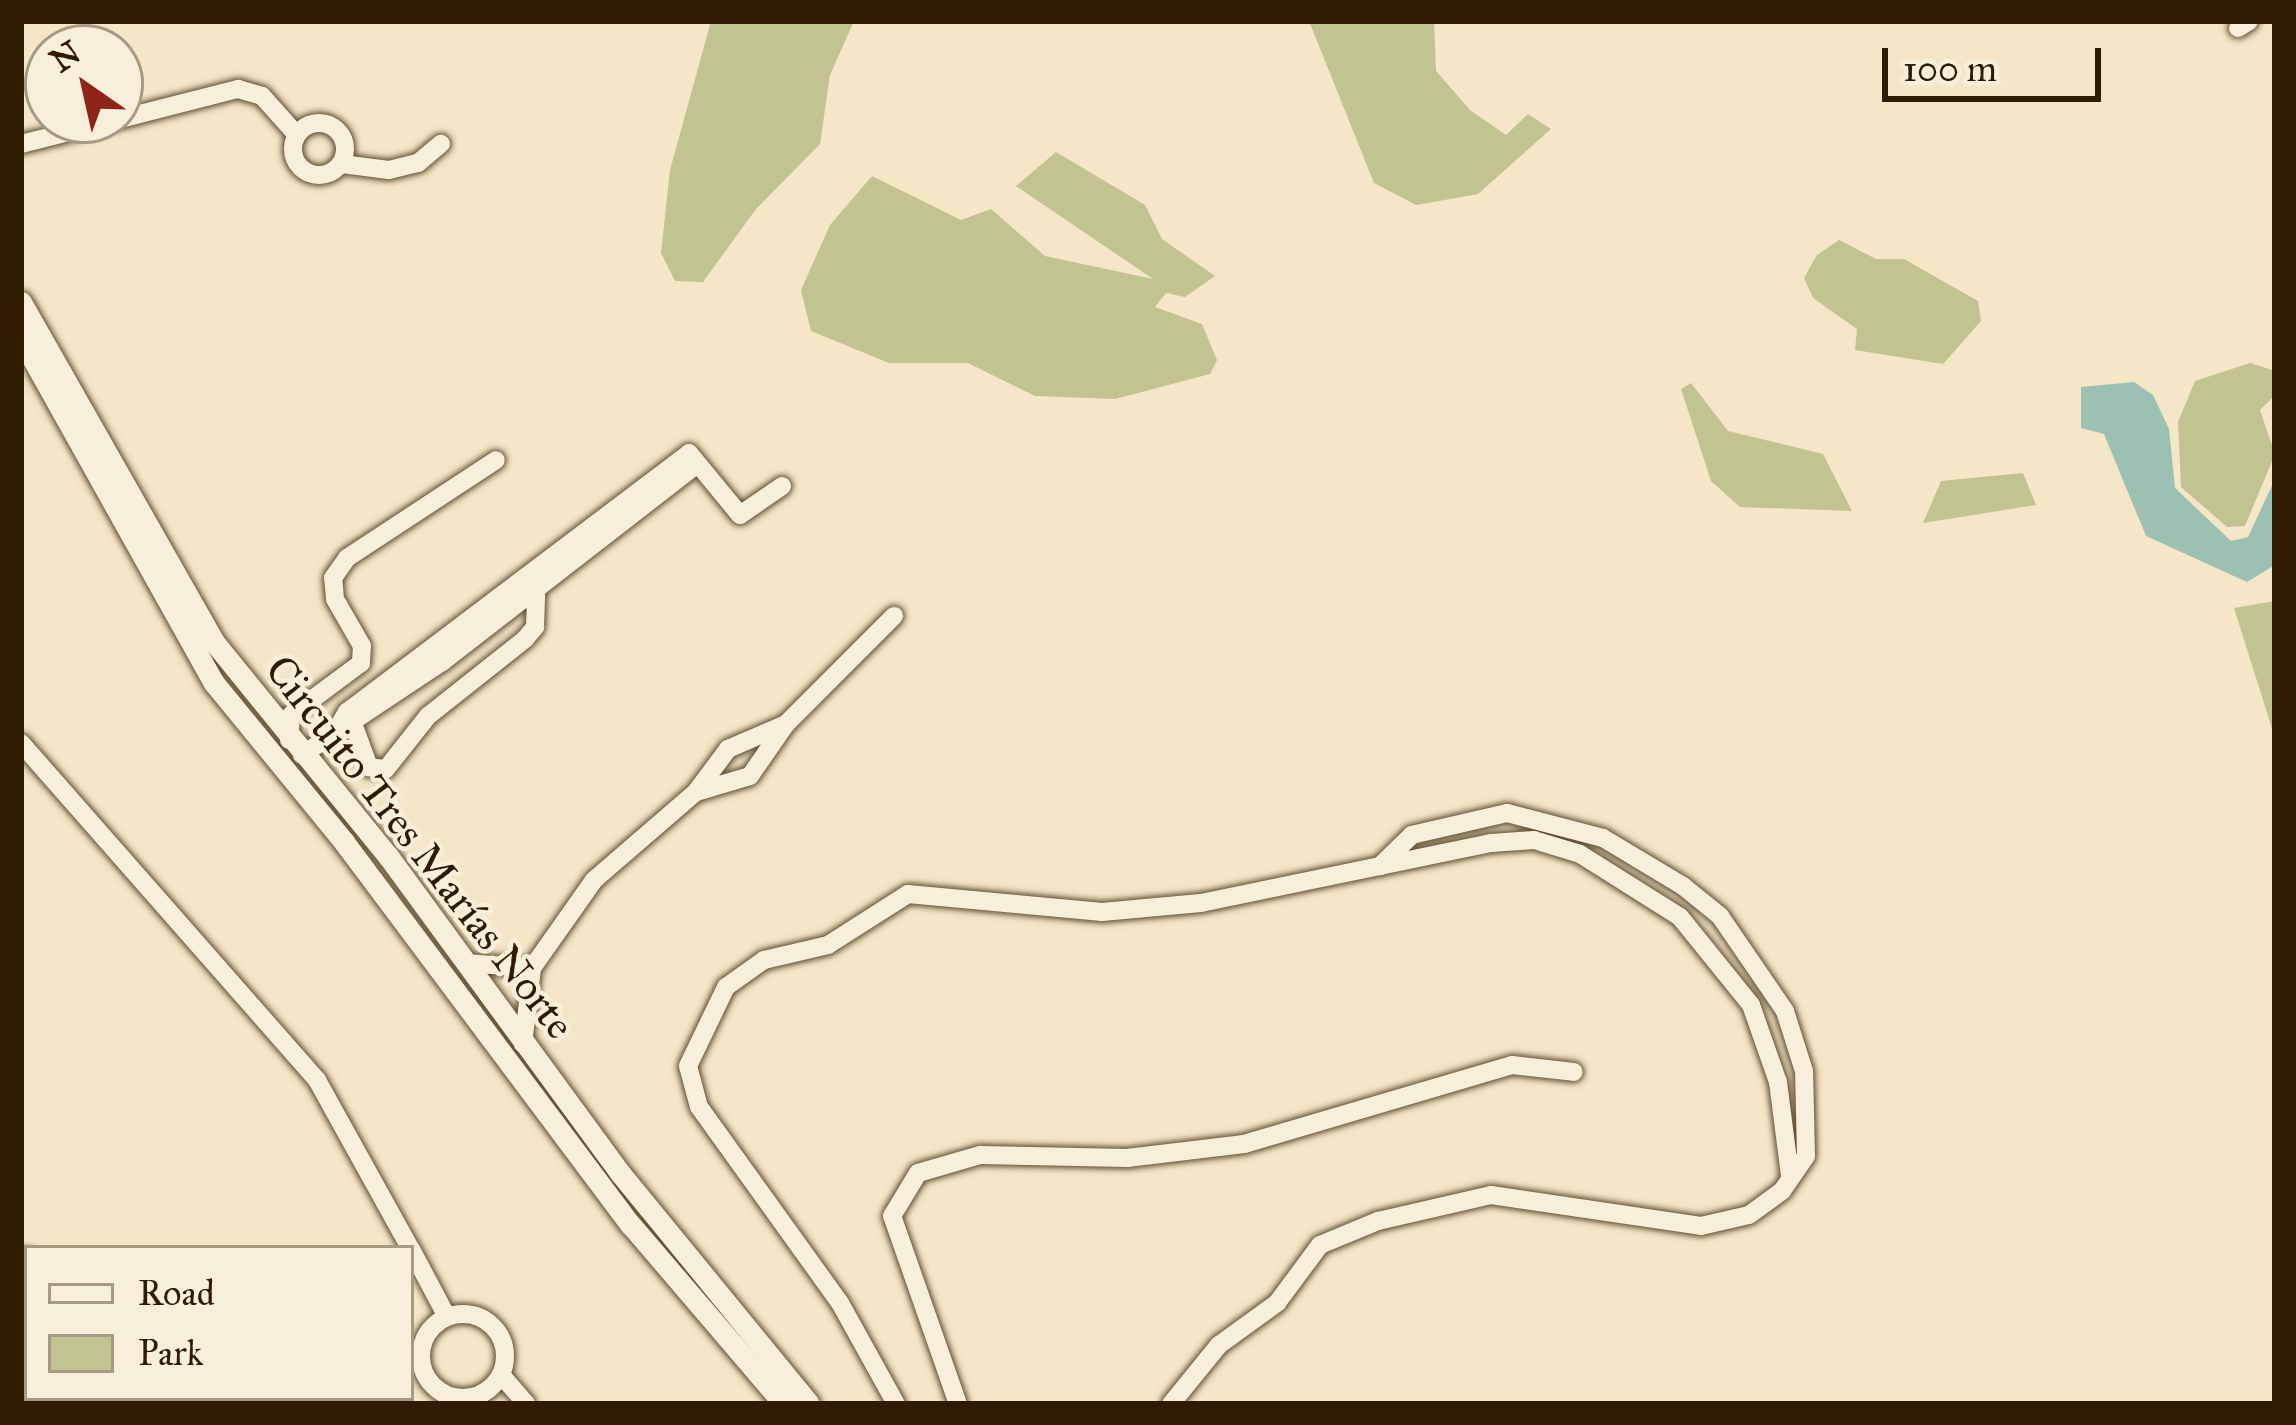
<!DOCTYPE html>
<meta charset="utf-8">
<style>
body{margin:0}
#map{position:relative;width:2296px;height:1425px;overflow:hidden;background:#f4e6c6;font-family:"IM FELL Great Primer",serif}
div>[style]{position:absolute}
.green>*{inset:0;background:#c1c391}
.water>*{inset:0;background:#9cc0b2}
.roads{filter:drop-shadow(0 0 3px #604e32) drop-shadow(0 0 3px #604e32)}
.minor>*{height:18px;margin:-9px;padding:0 9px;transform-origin:9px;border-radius:9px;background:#f8efda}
.minor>.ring{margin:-9px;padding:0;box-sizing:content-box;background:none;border:18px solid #f8efda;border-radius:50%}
.tertiary>*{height:21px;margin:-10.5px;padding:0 10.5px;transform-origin:10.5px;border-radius:10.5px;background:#f8efda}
span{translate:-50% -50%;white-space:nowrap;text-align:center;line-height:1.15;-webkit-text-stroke:9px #f8efda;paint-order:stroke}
.street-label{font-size:42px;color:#2e1b01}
.frame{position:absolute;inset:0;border:24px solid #2e1b01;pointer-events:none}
.legend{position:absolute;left:24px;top:1245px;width:390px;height:156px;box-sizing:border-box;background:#f8efda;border:3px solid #a79a83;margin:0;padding:15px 21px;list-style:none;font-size:36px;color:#2e1b01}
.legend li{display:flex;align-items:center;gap:24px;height:60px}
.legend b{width:60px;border:3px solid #a79a83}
.north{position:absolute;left:24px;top:24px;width:120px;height:120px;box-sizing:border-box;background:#f8efda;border:3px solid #a79a83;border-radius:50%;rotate:326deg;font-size:33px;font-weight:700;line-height:48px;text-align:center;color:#2e1b01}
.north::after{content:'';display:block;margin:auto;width:42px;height:54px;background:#8f2418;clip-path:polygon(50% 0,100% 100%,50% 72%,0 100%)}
.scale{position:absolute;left:1882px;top:48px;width:219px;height:54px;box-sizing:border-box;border:6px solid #2e1b01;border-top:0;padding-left:15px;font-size:36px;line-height:42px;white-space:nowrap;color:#2e1b01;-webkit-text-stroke:9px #f8efda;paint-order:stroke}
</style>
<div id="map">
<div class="green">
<i style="clip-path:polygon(711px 21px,854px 21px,830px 75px,820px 144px,756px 209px,703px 282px,675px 281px,661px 253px,670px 170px)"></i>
<i style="clip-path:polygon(1309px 21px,1434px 21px,1436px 71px,1470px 110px,1506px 135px,1528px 114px,1551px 129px,1478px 194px,1416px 205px,1374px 183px)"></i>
<i style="clip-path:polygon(1056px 152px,1145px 205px,1162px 239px,1215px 276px,1185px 297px,1166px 293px,1155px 307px,1202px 324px,1217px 360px,1210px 374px,1115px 399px,1035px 396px,968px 363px,889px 363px,811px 331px,801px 290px,830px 225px,872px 176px,961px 220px,991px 209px,1045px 256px,1153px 279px,1016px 186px)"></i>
<i style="clip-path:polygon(1839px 240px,1876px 259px,1904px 259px,1978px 301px,1981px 321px,1943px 364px,1855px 350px,1857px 329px,1813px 298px,1804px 278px,1817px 255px)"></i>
<i style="clip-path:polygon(2250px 363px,2275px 371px,2275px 395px,2260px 410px,2275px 454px,2245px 526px,2227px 527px,2181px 487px,2178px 422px,2195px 381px)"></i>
<i style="clip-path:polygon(1691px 383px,1728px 431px,1823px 454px,1852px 511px,1740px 507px,1711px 481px,1681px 389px)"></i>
<i style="clip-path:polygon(2023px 473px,2036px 505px,1923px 523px,1941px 481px)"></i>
<i style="clip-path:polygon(2275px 601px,2275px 738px,2234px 608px)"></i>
</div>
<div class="water">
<i style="clip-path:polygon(2134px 382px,2153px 395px,2169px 429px,2175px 488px,2231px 541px,2248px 537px,2275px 479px,2275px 565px,2247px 582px,2146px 536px,2104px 434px,2081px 428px,2081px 387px)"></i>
</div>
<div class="roads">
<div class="minor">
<i style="left:2238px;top:28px;width:13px;rotate:-32deg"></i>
<i style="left:120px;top:119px;width:122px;rotate:-14.3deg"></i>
<i style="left:238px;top:89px;width:25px;rotate:16deg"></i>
<i style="left:262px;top:96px;width:51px;rotate:48.2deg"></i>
<i class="ring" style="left:293px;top:123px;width:34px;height:34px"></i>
<i style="left:21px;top:144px;width:98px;rotate:-14.2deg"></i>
<i style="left:342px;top:164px;width:47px;rotate:7.3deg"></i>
<i style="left:389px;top:170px;width:30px;rotate:-14deg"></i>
<i style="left:418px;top:163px;width:30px;rotate:-40deg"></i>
<i style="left:354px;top:726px;width:44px;rotate:69.9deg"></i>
<i style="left:369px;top:767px;width:17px;rotate:7deg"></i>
<i style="left:386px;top:769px;width:68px;rotate:-51.6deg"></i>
<i style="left:428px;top:716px;width:124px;rotate:-38.4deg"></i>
<i style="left:525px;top:639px;width:16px;rotate:-50deg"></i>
<i style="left:535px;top:627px;width:37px;rotate:-88deg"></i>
<i style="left:337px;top:729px;width:20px;rotate:-60deg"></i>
<i style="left:347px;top:712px;width:429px;rotate:-37.1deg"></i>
<i style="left:689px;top:453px;width:80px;rotate:50.6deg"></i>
<i style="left:740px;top:515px;width:51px;rotate:-34.6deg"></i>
<i style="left:289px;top:740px;width:25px;rotate:-85deg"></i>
<i style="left:291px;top:715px;width:87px;rotate:-36.6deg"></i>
<i style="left:361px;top:663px;width:17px;rotate:-87deg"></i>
<i style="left:362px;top:646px;width:54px;rotate:-119.9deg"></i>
<i style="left:335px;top:599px;width:21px;rotate:-95deg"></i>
<i style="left:333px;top:578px;width:24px;rotate:-55deg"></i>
<i style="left:347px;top:558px;width:178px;rotate:-33.3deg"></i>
<i style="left:21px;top:743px;width:449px;rotate:48.7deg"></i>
<i style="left:317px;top:1080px;width:192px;rotate:61deg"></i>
<i style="left:302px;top:755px;width:168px;rotate:-33.6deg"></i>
<i style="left:442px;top:662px;width:323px;rotate:-37.8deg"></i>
<i style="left:696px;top:792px;width:56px;rotate:-16.5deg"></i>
<i style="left:750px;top:776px;width:63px;rotate:-55.3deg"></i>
<i style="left:786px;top:724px;width:153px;rotate:-45deg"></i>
<i style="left:465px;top:963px;width:67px;rotate:4.3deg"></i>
<i style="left:523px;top:1044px;width:77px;rotate:-83.2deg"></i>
<i style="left:532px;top:968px;width:108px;rotate:-54.8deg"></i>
<i style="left:594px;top:880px;width:135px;rotate:-40.8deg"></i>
<i style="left:696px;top:792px;width:54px;rotate:-53.3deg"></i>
<i style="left:728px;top:749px;width:63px;rotate:-23.3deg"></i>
<i style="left:411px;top:1249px;width:75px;rotate:62.1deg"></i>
<i style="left:21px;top:1258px;width:6px"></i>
<i class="ring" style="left:421px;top:1314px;width:66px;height:66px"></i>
<i style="left:502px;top:1376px;width:37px;rotate:49deg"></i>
<i style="left:896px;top:1404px;width:115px;rotate:-119deg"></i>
<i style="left:840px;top:1303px;width:241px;rotate:-125.7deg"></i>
<i style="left:699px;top:1107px;width:42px;rotate:-105deg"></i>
<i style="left:688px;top:1066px;width:88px;rotate:-64.3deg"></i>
<i style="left:726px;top:987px;width:47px;rotate:-35.4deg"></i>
<i style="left:764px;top:960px;width:66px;rotate:-13.2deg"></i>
<i style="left:828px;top:945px;width:95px;rotate:-32.5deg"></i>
<i style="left:908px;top:894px;width:195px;rotate:5.3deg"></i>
<i style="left:1102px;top:912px;width:99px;rotate:-5.2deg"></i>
<i style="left:1201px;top:903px;width:296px;rotate:-11.7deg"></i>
<i style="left:1491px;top:843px;width:43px;rotate:-4deg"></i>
<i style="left:1534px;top:840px;width:48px;rotate:16.9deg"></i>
<i style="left:1580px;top:854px;width:118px;rotate:32.2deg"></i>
<i style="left:1680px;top:917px;width:113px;rotate:51.1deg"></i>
<i style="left:1751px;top:1005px;width:82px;rotate:70.7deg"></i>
<i style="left:1778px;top:1082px;width:95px;rotate:82.7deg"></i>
<i style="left:958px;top:1404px;width:199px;rotate:-109.3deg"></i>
<i style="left:892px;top:1216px;width:50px;rotate:-58.8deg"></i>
<i style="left:918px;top:1173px;width:65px;rotate:-16.2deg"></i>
<i style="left:980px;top:1155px;width:147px;rotate:1.2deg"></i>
<i style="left:1127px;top:1158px;width:118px;rotate:-6.8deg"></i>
<i style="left:1244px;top:1144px;width:279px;rotate:-16.4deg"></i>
<i style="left:1512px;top:1065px;width:62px;rotate:6.4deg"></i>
<i style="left:1171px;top:1404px;width:76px;rotate:-50.9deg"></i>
<i style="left:1219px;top:1345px;width:72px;rotate:-35.9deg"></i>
<i style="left:1277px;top:1303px;width:72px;rotate:-53.4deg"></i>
<i style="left:1320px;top:1245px;width:63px;rotate:-22.5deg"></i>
<i style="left:1378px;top:1221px;width:116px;rotate:-13deg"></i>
<i style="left:1491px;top:1195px;width:212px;rotate:8.4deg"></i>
<i style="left:1701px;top:1226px;width:49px;rotate:-12.9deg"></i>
<i style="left:1749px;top:1215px;width:41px;rotate:-36deg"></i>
<i style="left:1782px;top:1191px;width:42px;rotate:-55.6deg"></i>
<i style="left:1806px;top:1156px;width:85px;rotate:-91.3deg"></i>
<i style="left:1804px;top:1071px;width:63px;rotate:-107.6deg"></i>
<i style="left:1785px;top:1011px;width:115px;rotate:-124.4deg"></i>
<i style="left:1720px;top:916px;width:48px;rotate:-141deg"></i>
<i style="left:1683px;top:886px;width:93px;rotate:-149deg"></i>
<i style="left:1603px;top:838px;width:99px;rotate:-165.4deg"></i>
<i style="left:1507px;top:813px;width:98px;rotate:167deg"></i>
<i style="left:1412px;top:835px;width:45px;rotate:135.9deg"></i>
</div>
<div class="tertiary">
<i style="left:21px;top:302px;width:391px;rotate:60.4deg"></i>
<i style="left:214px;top:642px;width:276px;rotate:50.9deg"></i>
<i style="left:388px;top:856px;width:393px;rotate:53.8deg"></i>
<i style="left:620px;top:1173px;width:298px;rotate:50.7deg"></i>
<i style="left:21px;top:338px;width:395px;rotate:60.8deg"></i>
<i style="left:214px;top:683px;width:205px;rotate:50.7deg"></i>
<i style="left:344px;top:842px;width:479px;rotate:53.2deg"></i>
<i style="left:631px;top:1225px;width:235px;rotate:49.5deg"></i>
</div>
</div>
<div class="street-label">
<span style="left:420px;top:847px;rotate:52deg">Circuito Tres Marías Norte</span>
</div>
<div class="frame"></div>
<ul class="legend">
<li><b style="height:15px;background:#f8efda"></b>Road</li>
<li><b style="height:33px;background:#c1c391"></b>Park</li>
</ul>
<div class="north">N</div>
<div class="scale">100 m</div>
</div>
